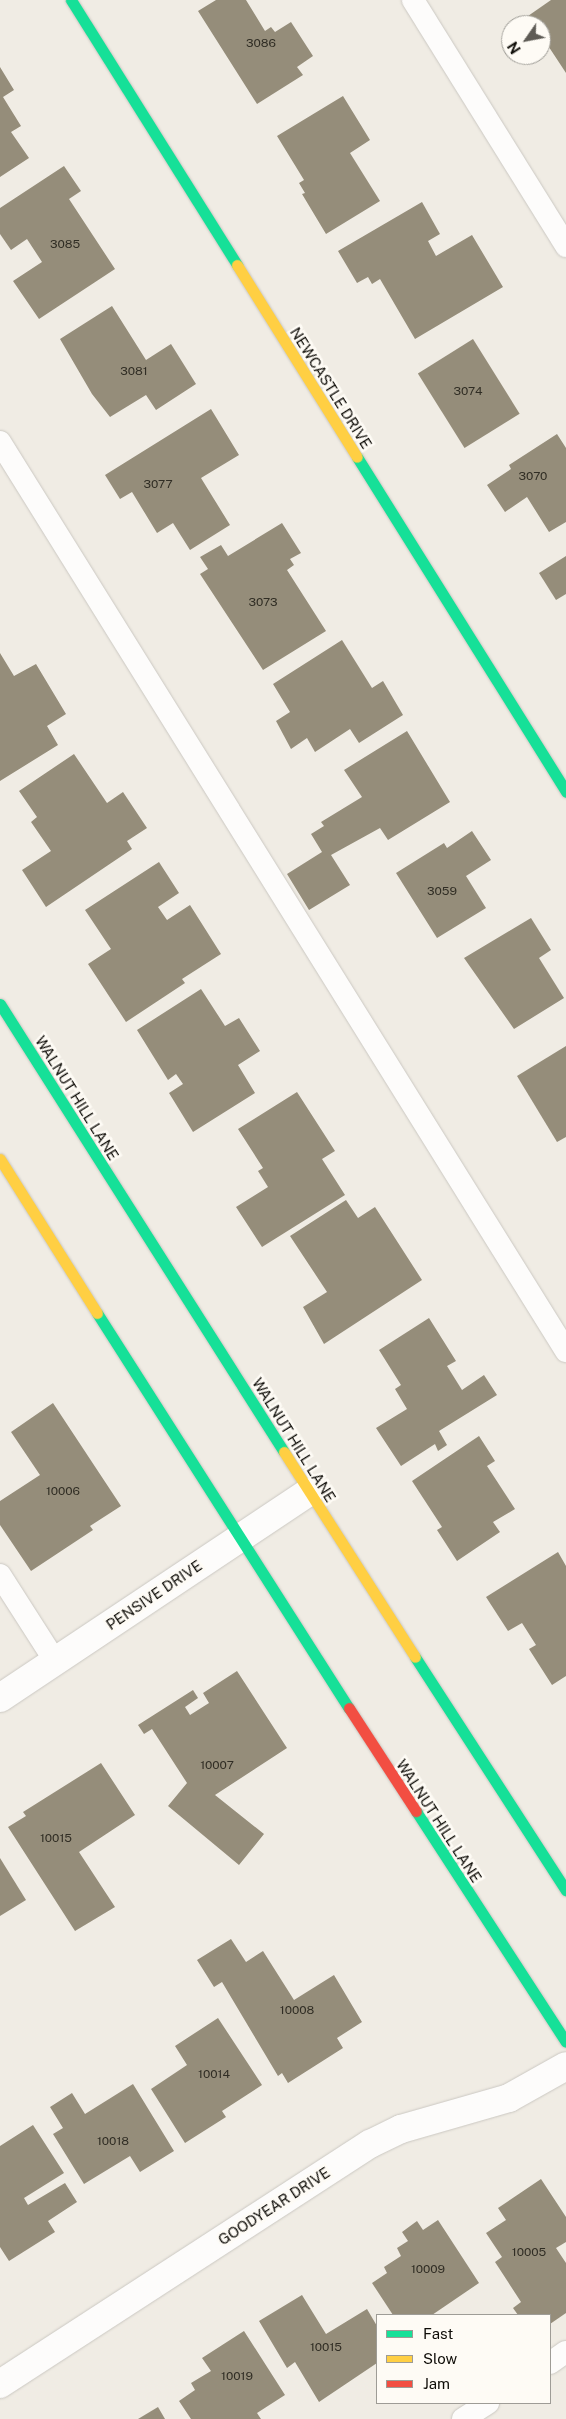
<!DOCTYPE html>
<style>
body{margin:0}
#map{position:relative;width:566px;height:2419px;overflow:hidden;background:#f0ece4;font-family:"Public Sans",sans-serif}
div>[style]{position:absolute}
.building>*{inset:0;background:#958d7a;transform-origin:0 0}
.roads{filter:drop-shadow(0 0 1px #cbc8c2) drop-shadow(0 0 1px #cbc8c2)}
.lane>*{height:22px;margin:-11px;padding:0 11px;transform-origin:11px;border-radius:11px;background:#fdfcfb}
.street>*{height:28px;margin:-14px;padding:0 14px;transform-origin:14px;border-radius:14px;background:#fdfcfb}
.fast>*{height:11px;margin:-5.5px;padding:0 5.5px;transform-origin:5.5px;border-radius:5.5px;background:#16e098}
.slow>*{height:11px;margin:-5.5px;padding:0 5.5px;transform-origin:5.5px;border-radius:5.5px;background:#ffcf43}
.jam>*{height:11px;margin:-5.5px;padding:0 5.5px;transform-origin:5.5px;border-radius:5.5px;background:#f24e42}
span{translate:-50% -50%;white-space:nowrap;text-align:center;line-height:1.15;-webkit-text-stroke:5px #fefbf5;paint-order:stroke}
.number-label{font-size:12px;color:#302d24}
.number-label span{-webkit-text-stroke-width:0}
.street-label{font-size:15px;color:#0f0d08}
.legend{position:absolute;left:376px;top:2314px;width:175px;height:90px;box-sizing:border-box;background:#fefbf5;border:1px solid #9e9c96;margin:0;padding:6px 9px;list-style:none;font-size:15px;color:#0f0d08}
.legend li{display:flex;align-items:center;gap:10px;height:25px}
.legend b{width:25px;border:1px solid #9e9c96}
.north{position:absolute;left:501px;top:15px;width:50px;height:50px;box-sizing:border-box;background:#fefbf5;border:1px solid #9e9c96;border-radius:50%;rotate:237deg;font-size:14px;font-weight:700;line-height:20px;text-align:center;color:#0f0d08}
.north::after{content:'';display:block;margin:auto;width:18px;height:22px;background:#5e5b55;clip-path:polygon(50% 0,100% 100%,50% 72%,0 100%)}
</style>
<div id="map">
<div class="building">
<i style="clip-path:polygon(216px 0,246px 0,265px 31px,271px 27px,275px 32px,291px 22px,313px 56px,297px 67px,303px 75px,257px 104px,198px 11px)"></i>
<i style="clip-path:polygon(551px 0,566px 0,566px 73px,541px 35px,541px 25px,534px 25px,528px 16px)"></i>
<i style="clip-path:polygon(0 67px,14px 90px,3px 97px,21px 126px,11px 132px,29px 158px,0 177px)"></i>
<i style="clip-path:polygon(343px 96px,370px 140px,350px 153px,380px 201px,326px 234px,302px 194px,305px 193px,299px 183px,304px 180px,277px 136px)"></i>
<i style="clip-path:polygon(64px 166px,81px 191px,69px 199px,115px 269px,39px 319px,13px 281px,42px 262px,27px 239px,11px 250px,0 234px,0 208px)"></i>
<i style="clip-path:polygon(422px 202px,440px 234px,428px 241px,436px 256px,472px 235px,503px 287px,415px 339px,380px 279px,372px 284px,368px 277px,357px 283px,338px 251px)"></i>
<i style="clip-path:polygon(112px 306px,146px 360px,171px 344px,196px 384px,156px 410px,146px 395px,110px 417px,92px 394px,60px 339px)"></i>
<i style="left:473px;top:339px;width:88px;height:65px;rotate:58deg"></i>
<i style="clip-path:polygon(211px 409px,239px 455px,201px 478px,230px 525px,190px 550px,173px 523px,157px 533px,132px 492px,120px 499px,105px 475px)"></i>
<i style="clip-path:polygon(557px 434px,566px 448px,566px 522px,549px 532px,527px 497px,505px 512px,487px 485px,511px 469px,509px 465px)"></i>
<i style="clip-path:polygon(282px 523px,301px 553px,290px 559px,294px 565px,287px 570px,326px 631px,263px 670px,200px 574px,208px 569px,200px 557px,221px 545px,228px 556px)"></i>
<i style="clip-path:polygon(566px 556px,566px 594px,556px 600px,539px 573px)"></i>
<i style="clip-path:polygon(342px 640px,372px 688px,383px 681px,403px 715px,359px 743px,350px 729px,315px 752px,307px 738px,291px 749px,276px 721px,290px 712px,273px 684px)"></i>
<i style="clip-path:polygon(0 653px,14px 676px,36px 664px,66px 714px,47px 726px,58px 745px,0 781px)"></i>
<i style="clip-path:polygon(407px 731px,450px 802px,388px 840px,380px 828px,331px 855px,350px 885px,309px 910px,287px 874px,322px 852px,311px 834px,324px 826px,321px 822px,362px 797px,344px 770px)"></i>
<i style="clip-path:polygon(74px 754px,107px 803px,123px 792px,147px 828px,127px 841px,132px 849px,46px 907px,22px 870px,51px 851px,31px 822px,37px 817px,19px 791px)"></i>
<i style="clip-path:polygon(472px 831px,491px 860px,466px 876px,486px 908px,437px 938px,396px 873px,444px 843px,447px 848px)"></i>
<i style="clip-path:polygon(159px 862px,179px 893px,158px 907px,167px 920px,190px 905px,221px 954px,182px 979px,185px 983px,126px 1022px,88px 964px,111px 949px,85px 910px)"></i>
<i style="clip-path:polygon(531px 918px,551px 950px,539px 958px,564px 998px,514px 1029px,464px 958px)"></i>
<i style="clip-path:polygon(201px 989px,225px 1026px,239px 1018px,260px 1051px,238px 1065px,255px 1093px,193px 1132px,169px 1093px,183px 1084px,176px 1074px,168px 1080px,137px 1030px)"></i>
<i style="clip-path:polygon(566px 1046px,566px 1137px,557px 1142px,517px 1076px)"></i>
<i style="clip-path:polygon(297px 1092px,335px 1151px,322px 1159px,345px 1195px,262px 1247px,236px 1207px,268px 1187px,258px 1171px,263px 1168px,238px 1129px)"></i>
<i style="clip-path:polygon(346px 1200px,358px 1218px,375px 1207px,422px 1280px,324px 1344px,303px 1307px,327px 1292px,290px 1236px)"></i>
<i style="clip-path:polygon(429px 1318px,456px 1361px,447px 1366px,462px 1390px,484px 1375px,497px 1395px,439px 1431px,447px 1445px,438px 1451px,435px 1444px,401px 1466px,376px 1428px,407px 1409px,395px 1389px,401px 1385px,379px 1350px)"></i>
<i style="clip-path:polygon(53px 1403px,121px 1506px,90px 1526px,93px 1530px,31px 1571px,0 1525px,0 1501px,40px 1475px,11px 1432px)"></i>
<i style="clip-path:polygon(479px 1436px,495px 1461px,487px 1466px,515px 1509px,493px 1522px,500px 1532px,457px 1561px,437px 1530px,442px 1527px,412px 1481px)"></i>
<i style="clip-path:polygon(558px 1552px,566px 1566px,566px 1676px,552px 1685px,529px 1649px,536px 1645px,522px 1623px,508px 1631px,486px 1597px)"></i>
<i style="clip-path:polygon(237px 1671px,287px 1748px,215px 1795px,264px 1834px,239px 1865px,168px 1806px,187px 1783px,152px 1729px,144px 1734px,138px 1725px,193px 1690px,198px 1698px,185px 1707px,190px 1715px,209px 1703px,203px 1693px)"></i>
<i style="clip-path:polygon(101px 1763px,135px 1815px,79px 1852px,115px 1907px,75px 1931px,8px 1827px,26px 1816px,23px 1812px)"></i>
<i style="clip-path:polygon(0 1858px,26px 1900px,0 1916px)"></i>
<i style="clip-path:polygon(231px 1939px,246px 1962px,263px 1951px,294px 2000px,334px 1975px,362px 2022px,337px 2038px,343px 2048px,288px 2083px,282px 2073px,278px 2076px,222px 1982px,214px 1987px,197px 1960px)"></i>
<i style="clip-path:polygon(218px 2018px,262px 2085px,222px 2111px,226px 2117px,185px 2143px,151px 2089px,187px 2065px,175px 2046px)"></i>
<i style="clip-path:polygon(133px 2084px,174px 2151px,140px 2172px,130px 2156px,84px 2184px,53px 2134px,63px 2128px,50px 2107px,72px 2093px,85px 2114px)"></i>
<i style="clip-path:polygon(33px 2125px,64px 2173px,24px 2198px,28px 2205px,65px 2183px,77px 2202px,48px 2221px,55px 2232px,9px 2261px,0 2247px,0 2146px)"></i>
<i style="clip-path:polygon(541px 2179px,566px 2217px,566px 2242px,556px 2248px,566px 2263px,566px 2313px,550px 2324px,550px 2315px,518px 2315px,513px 2308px,521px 2302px,495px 2262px,502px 2257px,486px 2233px,506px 2220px,498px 2208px)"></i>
<i style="clip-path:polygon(438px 2220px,479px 2283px,432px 2315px,393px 2315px,372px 2283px,387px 2273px,384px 2267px,401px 2256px,397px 2248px,408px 2241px,402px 2232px,417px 2221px,423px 2230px)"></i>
<i style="clip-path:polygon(302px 2295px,326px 2334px,367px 2309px,377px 2326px,377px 2363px,319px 2402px,295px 2362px,287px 2368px,259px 2321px)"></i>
<i style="clip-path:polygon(244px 2331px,285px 2395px,257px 2413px,261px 2419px,191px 2419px,179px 2401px,195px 2390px,191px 2383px,211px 2371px,202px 2358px)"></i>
<i style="clip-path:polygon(158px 2407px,165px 2419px,138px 2419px)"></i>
</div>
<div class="roads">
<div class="lane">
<i style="left:413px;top:0;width:290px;rotate:58.1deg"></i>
<i style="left:0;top:442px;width:1071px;rotate:58.09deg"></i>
<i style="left:0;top:1575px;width:102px;rotate:57.4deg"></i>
<i style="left:550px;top:2363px;width:19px;rotate:-35deg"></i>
<i style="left:463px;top:2419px;width:30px;rotate:-33deg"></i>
</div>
<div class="street">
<i style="left:0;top:1698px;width:371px;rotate:-33.7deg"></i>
<i style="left:0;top:2384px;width:441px;rotate:-33deg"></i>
<i style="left:370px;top:2144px;width:34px;rotate:-26deg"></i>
<i style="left:401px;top:2129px;width:112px;rotate:-16deg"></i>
<i style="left:509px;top:2098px;width:65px;rotate:-29.3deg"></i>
</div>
<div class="fast">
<i style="left:71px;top:0;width:313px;rotate:57.9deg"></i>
<i style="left:357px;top:457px;width:395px;rotate:58deg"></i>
<i style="left:0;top:1004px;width:530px;rotate:57.63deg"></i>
<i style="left:97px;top:1313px;width:469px;rotate:57.5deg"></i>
<i style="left:415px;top:1657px;width:278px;rotate:57.1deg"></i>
<i style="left:416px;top:1811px;width:275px;rotate:57deg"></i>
</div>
<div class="slow">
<i style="left:237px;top:265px;width:226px;rotate:58deg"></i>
<i style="left:0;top:1159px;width:182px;rotate:57.8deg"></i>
<i style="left:284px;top:1452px;width:243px;rotate:57.4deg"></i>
</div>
<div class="jam">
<i style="left:349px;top:1708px;width:123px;rotate:57deg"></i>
</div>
</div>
<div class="number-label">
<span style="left:261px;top:44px">3086</span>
<span style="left:65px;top:245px">3085</span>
<span style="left:134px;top:372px">3081</span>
<span style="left:468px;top:392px">3074</span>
<span style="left:533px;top:477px">3070</span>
<span style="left:158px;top:485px">3077</span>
<span style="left:263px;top:603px">3073</span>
<span style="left:442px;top:892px">3059</span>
<span style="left:63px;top:1492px">10006</span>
<span style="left:217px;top:1766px">10007</span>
<span style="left:56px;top:1839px">10015</span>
<span style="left:297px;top:2011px">10008</span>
<span style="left:214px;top:2075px">10014</span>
<span style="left:113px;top:2142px">10018</span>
<span style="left:529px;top:2253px">10005</span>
<span style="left:428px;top:2270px">10009</span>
<span style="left:326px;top:2348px">10015</span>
<span style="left:237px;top:2377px">10019</span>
</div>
<div class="street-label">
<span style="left:331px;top:388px;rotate:58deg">NEWCASTLE DRIVE</span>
<span style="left:77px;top:1098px;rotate:58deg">WALNUT HILL LANE</span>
<span style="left:294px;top:1440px;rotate:58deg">WALNUT HILL LANE</span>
<span style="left:154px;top:1595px;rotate:-34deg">PENSIVE DRIVE</span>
<span style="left:439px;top:1821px;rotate:57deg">WALNUT HILL LANE</span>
<span style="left:274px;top:2206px;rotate:-33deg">GOODYEAR DRIVE</span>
</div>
<ul class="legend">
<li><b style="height:6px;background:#16e098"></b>Fast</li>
<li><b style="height:6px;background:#ffcf43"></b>Slow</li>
<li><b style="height:6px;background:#f24e42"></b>Jam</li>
</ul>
<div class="north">N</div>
</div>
